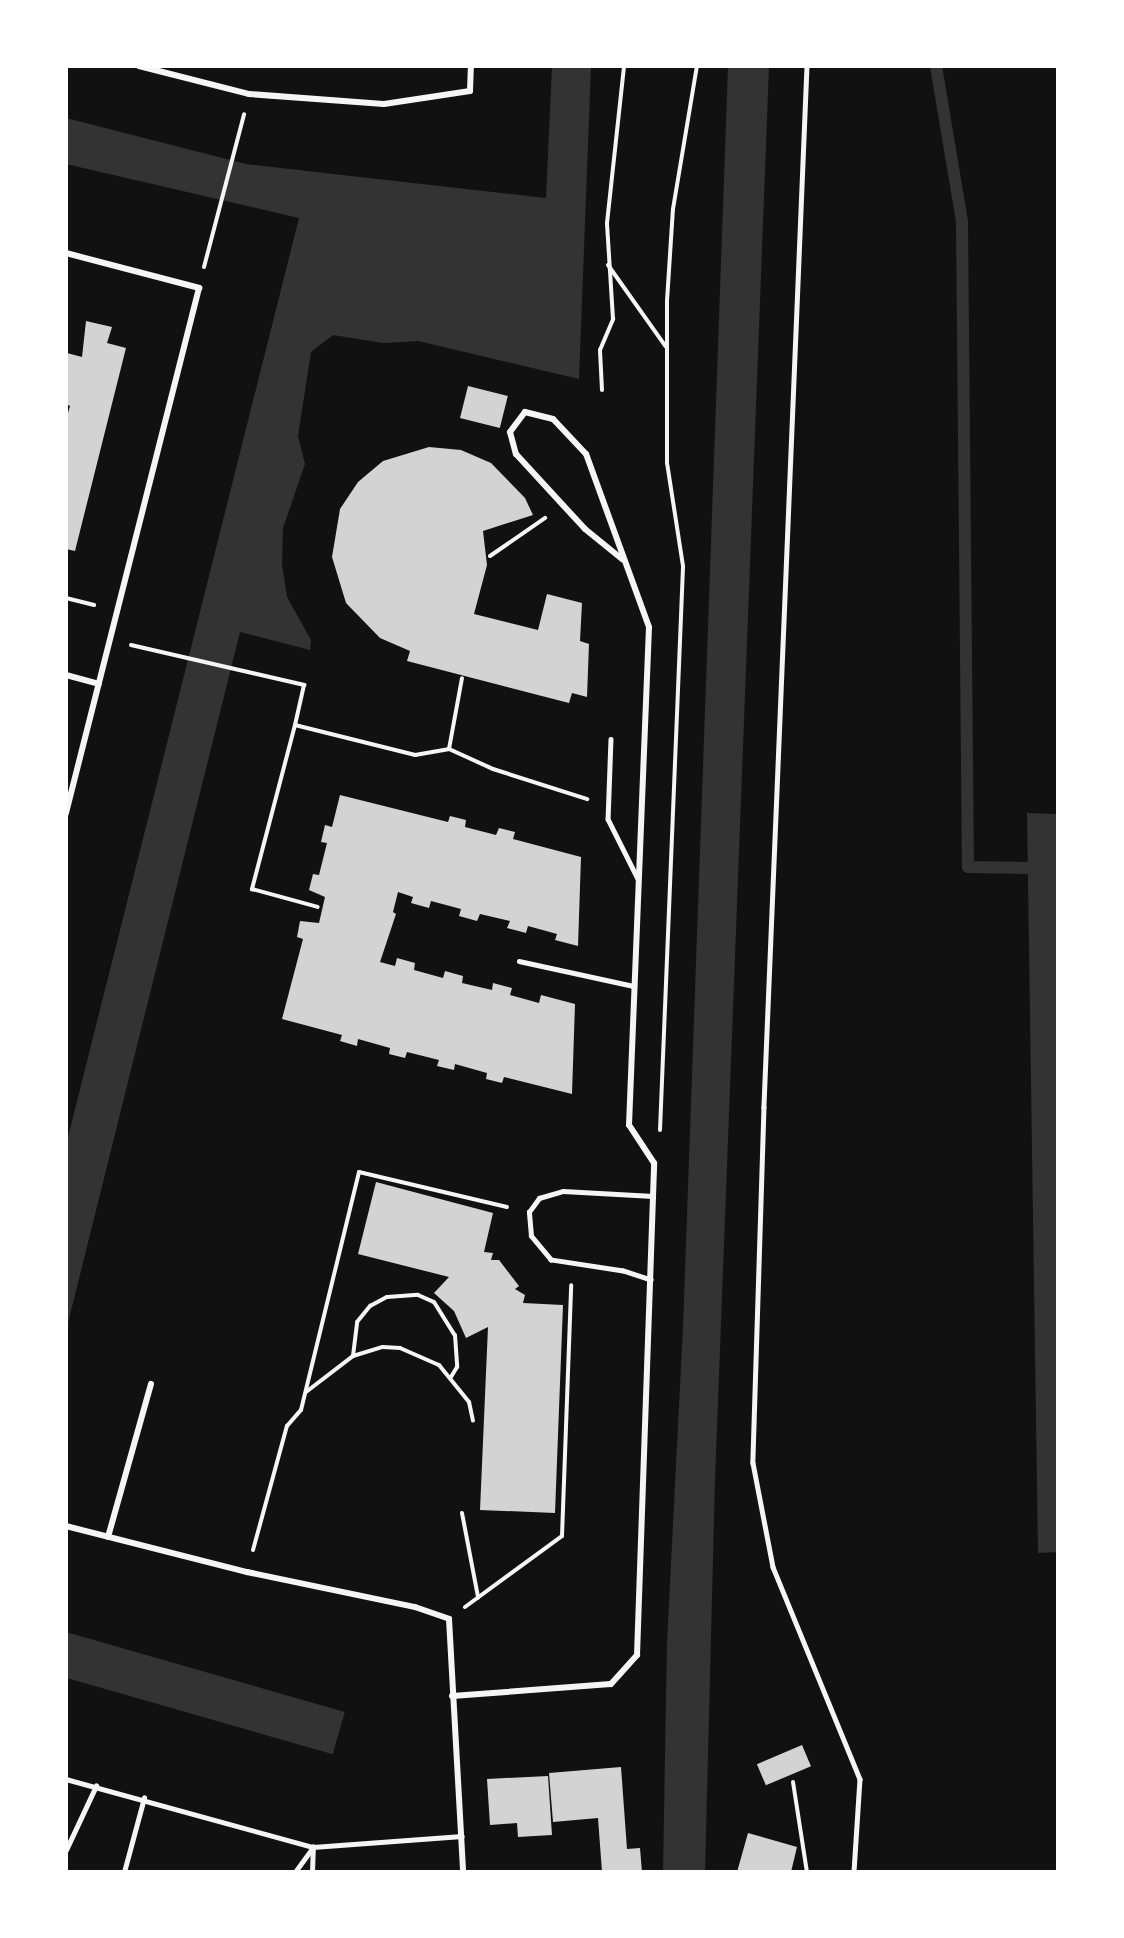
<!DOCTYPE html>
<style>
body{margin:0}
#map{position:relative;width:1124px;height:1938px;overflow:hidden;background:#111;font-family:"Alegreya Sans",sans-serif}
div>[style]{position:absolute}
.water>*{inset:0;background:#333;transform-origin:0 0}
.stream>*{height:12px;margin:-6px;padding:0 6px;transform-origin:6px;border-radius:6px;background:#333}
.building>*{inset:0;background:#d3d3d3;transform-origin:0 0}
.path>*{height:4px;margin:-2px;padding:0 2px;transform-origin:2px;border-radius:2px;background:#f5f5f5}
.service>*{height:4.5px;margin:-2.25px;padding:0 2.25px;transform-origin:2.25px;border-radius:2.25px;background:#f5f5f5}
.minor>*{height:6px;margin:-3px;padding:0 3px;transform-origin:3px;border-radius:3px;background:#f5f5f5}
span{translate:-50% -50%;white-space:nowrap;text-align:center;line-height:1.15;-webkit-text-stroke:4.5px #fff;paint-order:stroke}
.frame{position:absolute;inset:0;border:68px solid #fff;pointer-events:none}
</style>
<div id="map">
<div class="water">
<i style="clip-path:polygon(552px 66px,591px 66px,579px 379px,418px 341px,383px 343px,333px 335px,311px 352px,298px 436px,305px 464px,283px 528px,282px 564px,287px 597px,311px 640px,310px 650px,240px 632px,66px 1331px,66px 1145px,299px 218px,66px 164px,66px 118px,246px 164px,546px 198px)"></i>
<i style="clip-path:polygon(728px 66px,769px 66px,715px 1480px,705px 1872px,663px 1872px,667px 1643px,683px 1327px)"></i>
<i style="clip-path:polygon(1027px 813px,1058px 814px,1058px 1552px,1038px 1553px)"></i>
<i style="left:66px;top:1632px;width:290px;height:44px;rotate:16deg"></i>
</div>
<div class="stream">
<i style="left:936px;top:66px;width:158px;rotate:80.5deg"></i>
<i style="left:962px;top:222px;width:645px;rotate:89.47deg"></i>
<i style="left:968px;top:867px;width:59px;rotate:1deg"></i>
</div>
<div class="building">
<i style="clip-path:polygon(86px 321px,112px 327px,107px 343px,126px 348px,75px 551px,66px 549px,66px 420px,70px 406px,66px 404px,66px 356px,67px 353px,82px 357px)"></i>
<i style="left:468px;top:386px;width:41px;height:33px;rotate:14deg"></i>
<i style="clip-path:polygon(429px 447px,461px 450px,491px 463px,525px 498px,533px 515px,483px 531px,487px 565px,474px 614px,538px 630px,547px 594px,582px 603px,580px 641px,589px 644px,587px 697px,572px 693px,569px 703px,407px 661px,410px 651px,380px 638px,346px 603px,332px 557px,340px 509px,358px 482px,383px 461px)"></i>
<i style="clip-path:polygon(340px 795px,448px 822px,450px 816px,466px 820px,465px 827px,496px 835px,499px 828px,515px 832px,513px 839px,581px 857px,578px 946px,555px 940px,557px 934px,528px 926px,526px 933px,507px 928px,510px 921px,480px 914px,477px 921px,459px 916px,461px 909px,431px 901px,429px 908px,411px 903px,413px 897px,398px 892px,393px 912px,396px 914px,380px 962px,395px 966px,397px 958px,415px 963px,414px 970px,443px 978px,445px 971px,463px 976px,462px 983px,492px 990px,493px 983px,512px 988px,510px 995px,539px 1003px,541px 995px,575px 1004px,572px 1094px,504px 1077px,502px 1083px,486px 1079px,487px 1073px,455px 1064px,454px 1070px,437px 1066px,439px 1060px,407px 1052px,405px 1058px,389px 1054px,390px 1048px,358px 1039px,357px 1046px,340px 1041px,342px 1035px,282px 1019px,303px 939px,297px 937px,300px 921px,319px 923px,325px 897px,309px 890px,313px 874px,319px 875px,327px 843px,321px 842px,325px 825px,332px 827px)"></i>
<i style="clip-path:polygon(376px 1182px,493px 1213px,484px 1252px,493px 1253px,491px 1260px,499px 1260px,519px 1286px,515px 1289px,525px 1295px,523px 1303px,563px 1305px,555px 1513px,480px 1510px,488px 1327px,466px 1338px,454px 1311px,434px 1293px,449px 1277px,358px 1254px)"></i>
<i style="left:802px;top:1745px;width:23px;height:49px;rotate:67deg"></i>
<i style="clip-path:polygon(621px 1767px,627px 1849px,640px 1848px,642px 1872px,602px 1872px,598px 1818px,553px 1822px,549px 1773px)"></i>
<i style="clip-path:polygon(548px 1776px,552px 1835px,518px 1837px,517px 1823px,490px 1825px,487px 1779px)"></i>
<i style="clip-path:polygon(748px 1833px,797px 1847px,791px 1872px,737px 1872px)"></i>
</div>
<div class="path">
<i style="left:608px;top:265px;width:100px;rotate:54.7deg"></i>
<i style="left:204px;top:267px;width:158px;rotate:-75.3deg"></i>
<i style="left:602px;top:390px;width:40px;rotate:-92.9deg"></i>
<i style="left:600px;top:350px;width:34px;rotate:-67deg"></i>
<i style="left:613px;top:319px;width:96px;rotate:-93.6deg"></i>
<i style="left:607px;top:223px;width:158px;rotate:-83.8deg"></i>
<i style="left:490px;top:556px;width:67px;rotate:-34.6deg"></i>
<i style="left:66px;top:598px;width:29px;rotate:14deg"></i>
<i style="left:131px;top:645px;width:178px;rotate:13deg"></i>
<i style="left:304px;top:685px;width:41px;rotate:102.7deg"></i>
<i style="left:295px;top:725px;width:124px;rotate:14deg"></i>
<i style="left:415px;top:755px;width:35px;rotate:-10deg"></i>
<i style="left:449px;top:749px;width:48px;rotate:24.4deg"></i>
<i style="left:493px;top:769px;width:99px;rotate:17.7deg"></i>
<i style="left:295px;top:725px;width:170px;rotate:104.7deg"></i>
<i style="left:252px;top:889px;width:68px;rotate:15.3deg"></i>
<i style="left:449px;top:749px;width:72px;rotate:-79.6deg"></i>
<i style="left:660px;top:1130px;width:564px;rotate:-87.66deg"></i>
<i style="left:683px;top:566px;width:104px;rotate:-98.8deg"></i>
<i style="left:667px;top:463px;width:162px;rotate:-90deg"></i>
<i style="left:667px;top:301px;width:92px;rotate:-86.3deg"></i>
<i style="left:673px;top:209px;width:145px;rotate:-80.5deg"></i>
<i style="left:353px;top:1356px;width:34px;rotate:-83deg"></i>
<i style="left:357px;top:1322px;width:21px;rotate:-51deg"></i>
<i style="left:370px;top:1306px;width:19px;rotate:-28deg"></i>
<i style="left:387px;top:1297px;width:31px;rotate:-4deg"></i>
<i style="left:418px;top:1295px;width:17px;rotate:24deg"></i>
<i style="left:434px;top:1302px;width:39px;rotate:58deg"></i>
<i style="left:455px;top:1335px;width:32px;rotate:86deg"></i>
<i style="left:457px;top:1367px;width:12px;rotate:121deg"></i>
<i style="left:306px;top:1392px;width:59px;rotate:-37.5deg"></i>
<i style="left:353px;top:1356px;width:31px;rotate:-17deg"></i>
<i style="left:383px;top:1347px;width:17px;rotate:3deg"></i>
<i style="left:400px;top:1348px;width:43px;rotate:23.6deg"></i>
<i style="left:439px;top:1365px;width:48px;rotate:51deg"></i>
<i style="left:469px;top:1402px;width:19px;rotate:78deg"></i>
<i style="left:462px;top:1513px;width:86px;rotate:79.2deg"></i>
<i style="left:253px;top:1550px;width:129px;rotate:-74.7deg"></i>
<i style="left:287px;top:1426px;width:21px;rotate:-49deg"></i>
<i style="left:301px;top:1410px;width:245px;rotate:-76.3deg"></i>
<i style="left:359px;top:1172px;width:152px;rotate:13.3deg"></i>
<i style="left:465px;top:1607px;width:120px;rotate:-36.2deg"></i>
<i style="left:562px;top:1536px;width:251px;rotate:-87.9deg"></i>
<i style="left:793px;top:1782px;width:91px;rotate:81.2deg"></i>
</div>
<div class="service">
<i style="left:807px;top:66px;width:1042px;rotate:92.37deg"></i>
<i style="left:764px;top:1107px;width:356px;rotate:91.8deg"></i>
<i style="left:753px;top:1463px;width:106px;rotate:79.1deg"></i>
<i style="left:773px;top:1567px;width:229px;rotate:67.7deg"></i>
<i style="left:860px;top:1779px;width:93px;rotate:93.7deg"></i>
<i style="left:611px;top:739px;width:80px;rotate:92.1deg"></i>
<i style="left:608px;top:819px;width:67px;rotate:63.4deg"></i>
<i style="left:519px;top:961px;width:118px;rotate:12.3deg"></i>
<i style="left:651px;top:1280px;width:29px;rotate:-162deg"></i>
<i style="left:623px;top:1271px;width:73px;rotate:-171.3deg"></i>
<i style="left:551px;top:1260px;width:31px;rotate:-130deg"></i>
<i style="left:531px;top:1236px;width:24px;rotate:-95deg"></i>
<i style="left:529px;top:1212px;width:17px;rotate:-54deg"></i>
<i style="left:539px;top:1198px;width:25px;rotate:-16deg"></i>
<i style="left:563px;top:1191px;width:90px;rotate:3.2deg"></i>
<i style="left:66px;top:1779px;width:256px;rotate:15.4deg"></i>
<i style="left:313px;top:1847px;width:149px;rotate:-4.2deg"></i>
<i style="left:66px;top:1850px;width:71px;rotate:-64.9deg"></i>
<i style="left:124px;top:1872px;width:77px;rotate:-74.9deg"></i>
<i style="left:295px;top:1872px;width:31px;rotate:-54deg"></i>
<i style="left:312px;top:1872px;width:25px;rotate:-88deg"></i>
</div>
<div class="minor">
<i style="left:139px;top:66px;width:114px;rotate:14.3deg"></i>
<i style="left:249px;top:94px;width:135px;rotate:4.2deg"></i>
<i style="left:384px;top:104px;width:87px;rotate:-8.6deg"></i>
<i style="left:470px;top:91px;width:25px;rotate:-88deg"></i>
<i style="left:66px;top:253px;width:138px;rotate:14.7deg"></i>
<i style="left:199px;top:288px;width:542px;rotate:104.22deg"></i>
<i style="left:66px;top:675px;width:34px;rotate:15deg"></i>
<i style="left:66px;top:1526px;width:187px;rotate:14.3deg"></i>
<i style="left:247px;top:1572px;width:172px;rotate:11.8deg"></i>
<i style="left:415px;top:1607px;width:36px;rotate:19deg"></i>
<i style="left:449px;top:1619px;width:253px;rotate:86.8deg"></i>
<i style="left:108px;top:1537px;width:159px;rotate:-74.3deg"></i>
<i style="left:452px;top:1696px;width:159px;rotate:-4.3deg"></i>
<i style="left:611px;top:1684px;width:39px;rotate:-48deg"></i>
<i style="left:637px;top:1655px;width:492px;rotate:-88deg"></i>
<i style="left:654px;top:1163px;width:45px;rotate:-123.3deg"></i>
<i style="left:629px;top:1125px;width:498px;rotate:-87.7deg"></i>
<i style="left:649px;top:627px;width:184px;rotate:-110deg"></i>
<i style="left:586px;top:454px;width:48px;rotate:-133.3deg"></i>
<i style="left:553px;top:419px;width:29px;rotate:-166deg"></i>
<i style="left:525px;top:412px;width:25px;rotate:127deg"></i>
<i style="left:510px;top:432px;width:23px;rotate:75deg"></i>
<i style="left:516px;top:454px;width:102px;rotate:47.4deg"></i>
<i style="left:585px;top:529px;width:48px;rotate:39deg"></i>
</div>
<div class="frame"></div>
</div>
